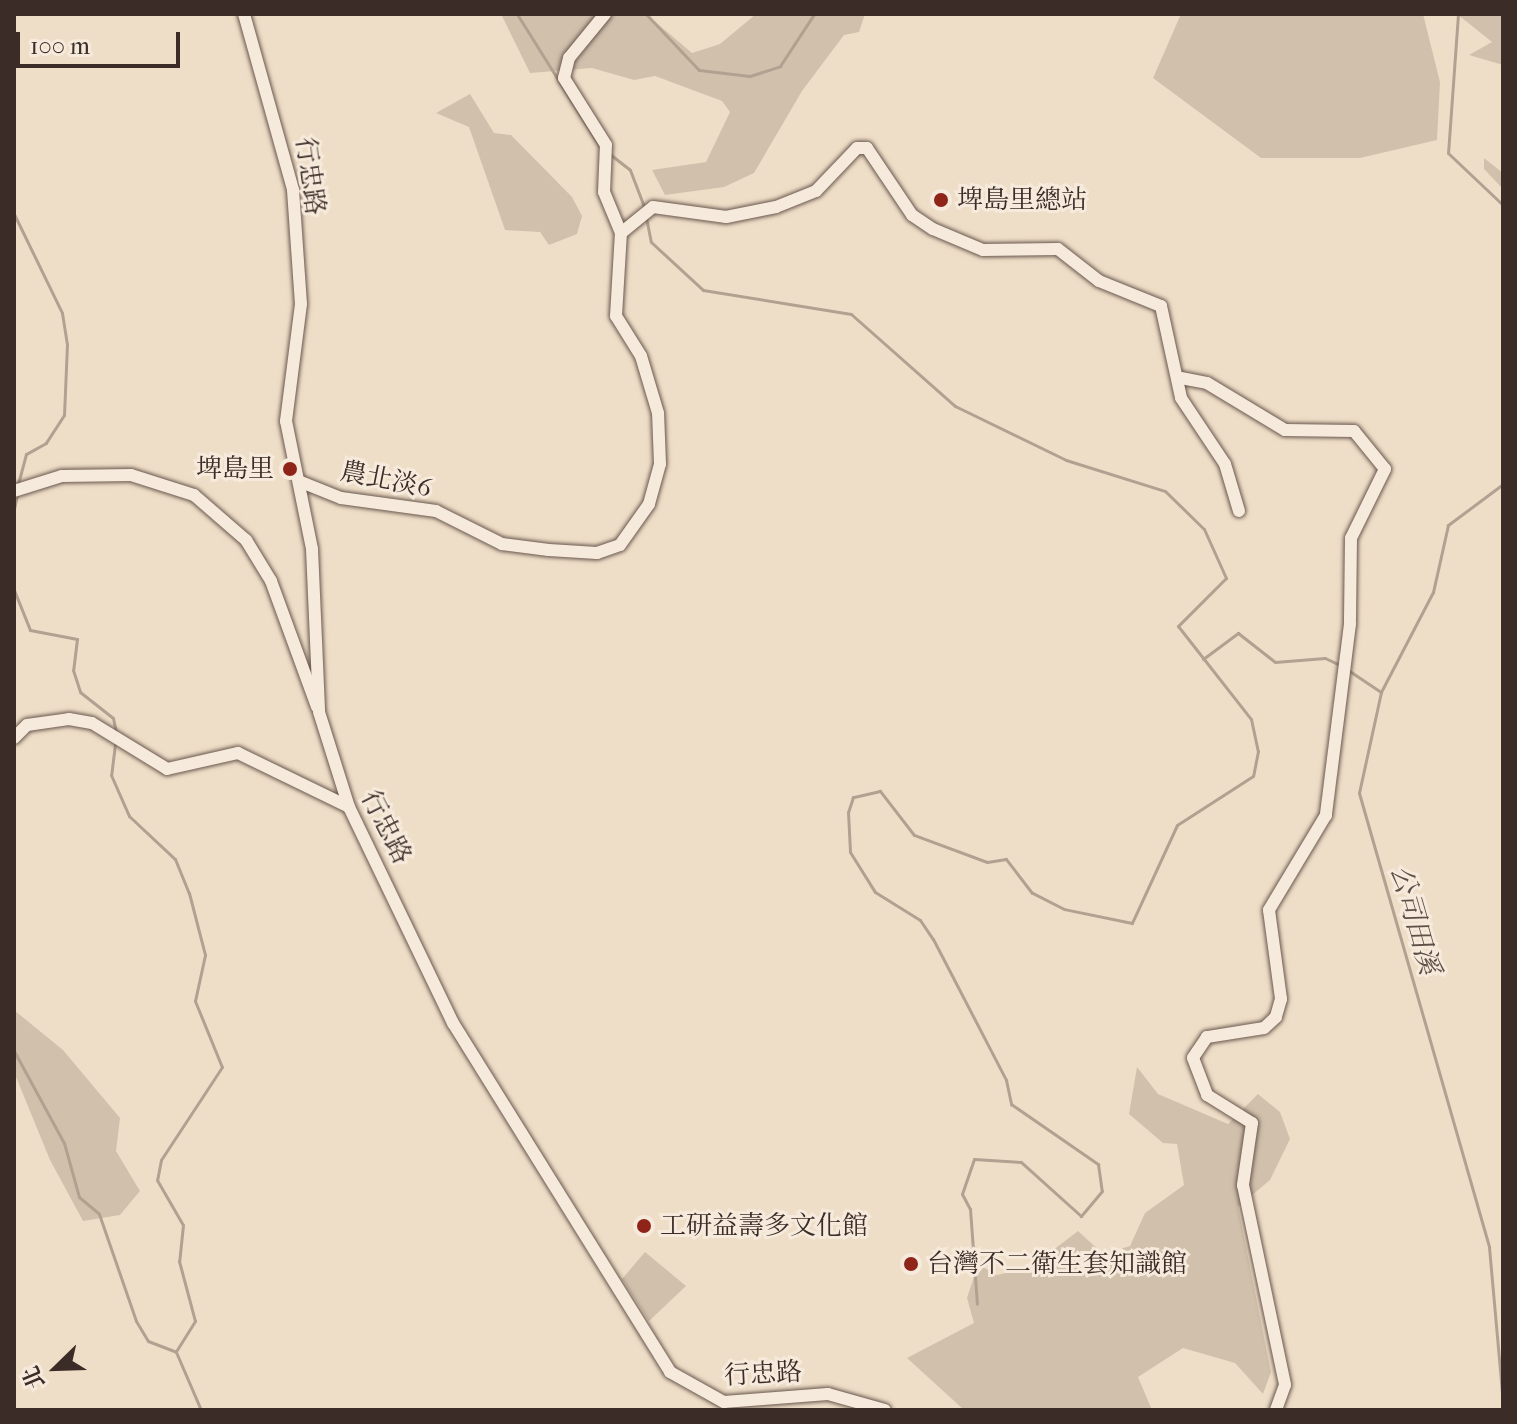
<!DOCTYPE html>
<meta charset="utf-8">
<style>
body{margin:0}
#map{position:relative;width:1517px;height:1424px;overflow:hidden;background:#efdec7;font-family:"IM FELL French Canon","Noto Serif TC",serif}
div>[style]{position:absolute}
.green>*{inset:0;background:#d1c0ac}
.stream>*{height:3px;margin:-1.5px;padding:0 1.5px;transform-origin:1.5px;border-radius:1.5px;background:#b2a191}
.roads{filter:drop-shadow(0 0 2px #69584f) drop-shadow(0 0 2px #69584f)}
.minor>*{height:12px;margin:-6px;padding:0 6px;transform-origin:6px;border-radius:6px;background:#f5eadb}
.dots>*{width:22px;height:22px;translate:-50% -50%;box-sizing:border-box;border:4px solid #f5eadb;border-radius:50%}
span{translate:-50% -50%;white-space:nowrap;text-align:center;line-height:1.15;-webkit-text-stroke:6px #f5eadb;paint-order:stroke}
.street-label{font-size:26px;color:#3c2c27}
.poi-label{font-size:26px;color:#3c2c27}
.left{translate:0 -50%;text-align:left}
.right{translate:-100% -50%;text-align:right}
.water-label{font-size:28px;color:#5f4f47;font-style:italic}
.frame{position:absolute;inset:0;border:16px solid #3c2c27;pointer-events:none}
.north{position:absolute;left:16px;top:1328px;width:80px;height:80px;-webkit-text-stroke:6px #f5eadb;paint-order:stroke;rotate:247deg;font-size:22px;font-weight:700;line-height:32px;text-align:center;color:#3c2c27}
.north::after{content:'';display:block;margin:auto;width:28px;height:36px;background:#3c2c27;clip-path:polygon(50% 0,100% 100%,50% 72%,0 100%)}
.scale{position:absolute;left:16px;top:32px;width:164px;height:36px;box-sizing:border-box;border:4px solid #3c2c27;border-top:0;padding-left:10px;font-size:24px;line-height:28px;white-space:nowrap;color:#3c2c27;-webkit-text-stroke:6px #f5eadb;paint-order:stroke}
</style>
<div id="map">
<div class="green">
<i style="clip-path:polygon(501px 14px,646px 14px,692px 53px,720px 44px,756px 14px,865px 14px,859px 32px,844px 35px,802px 91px,754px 173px,724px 187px,665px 195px,652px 170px,706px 162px,730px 112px,722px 101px,655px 76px,634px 80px,592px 68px,530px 73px)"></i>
<i style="clip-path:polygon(1181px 14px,1423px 14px,1440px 82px,1437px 140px,1360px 158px,1261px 158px,1153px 78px)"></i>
<i style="clip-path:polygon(1457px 14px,1503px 14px,1503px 65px,1469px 55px,1492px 42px)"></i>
<i style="clip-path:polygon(470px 94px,494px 133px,511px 135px,572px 197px,582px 216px,577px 234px,549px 245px,540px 232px,505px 230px,469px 127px,436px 113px)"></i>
<i style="clip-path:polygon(1484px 158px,1503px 173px,1503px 189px,1484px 169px)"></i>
<i style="clip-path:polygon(14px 1010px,63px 1050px,120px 1118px,116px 1151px,140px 1191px,120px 1215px,83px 1221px,50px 1160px,14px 1072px)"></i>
<i style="clip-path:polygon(1137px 1067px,1158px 1094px,1228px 1124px,1258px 1094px,1280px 1112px,1290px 1139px,1270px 1180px,1238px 1207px,1271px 1372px,1263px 1394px,1235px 1363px,1183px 1348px,1138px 1377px,1152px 1410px,964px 1410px,907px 1358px,974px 1323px,967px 1298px,978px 1264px,997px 1275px,1031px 1267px,1078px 1231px,1103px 1254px,1130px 1246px,1145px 1213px,1184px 1185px,1177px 1144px,1163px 1143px,1129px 1114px)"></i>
<i style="clip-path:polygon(645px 1252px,686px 1286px,649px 1321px,622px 1279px)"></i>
</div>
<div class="stream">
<i style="left:517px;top:14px;width:155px;rotate:58deg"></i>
<i style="left:646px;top:14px;width:77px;rotate:46.6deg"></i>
<i style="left:699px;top:70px;width:51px;rotate:6.7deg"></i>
<i style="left:750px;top:76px;width:32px;rotate:-18deg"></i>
<i style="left:780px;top:66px;width:62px;rotate:-56.8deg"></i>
<i style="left:1458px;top:14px;width:139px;rotate:94.1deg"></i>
<i style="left:1448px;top:153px;width:76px;rotate:43.4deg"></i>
<i style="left:611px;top:155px;width:24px;rotate:38deg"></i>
<i style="left:630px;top:170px;width:42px;rotate:69deg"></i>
<i style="left:14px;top:214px;width:110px;rotate:64.1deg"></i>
<i style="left:62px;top:313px;width:31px;rotate:81deg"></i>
<i style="left:67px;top:344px;width:71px;rotate:92.4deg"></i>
<i style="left:64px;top:415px;width:33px;rotate:123deg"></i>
<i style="left:46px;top:443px;width:23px;rotate:151deg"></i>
<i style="left:26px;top:454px;width:34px;rotate:105deg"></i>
<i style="left:646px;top:217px;width:25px;rotate:79deg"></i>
<i style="left:651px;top:242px;width:71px;rotate:42.7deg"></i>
<i style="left:703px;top:290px;width:150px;rotate:9.2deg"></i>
<i style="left:851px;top:314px;width:139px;rotate:41.5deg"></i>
<i style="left:955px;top:406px;width:123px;rotate:25.9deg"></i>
<i style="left:1066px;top:460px;width:104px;rotate:17.4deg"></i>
<i style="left:1165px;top:491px;width:54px;rotate:44.3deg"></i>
<i style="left:1204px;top:529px;width:54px;rotate:65.8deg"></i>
<i style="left:1226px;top:578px;width:68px;rotate:135deg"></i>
<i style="left:1178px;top:626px;width:118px;rotate:51.9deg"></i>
<i style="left:1251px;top:719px;width:33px;rotate:78deg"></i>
<i style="left:1258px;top:751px;width:25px;rotate:101deg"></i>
<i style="left:1253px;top:776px;width:90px;rotate:147.2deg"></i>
<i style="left:1177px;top:825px;width:108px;rotate:114.7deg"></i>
<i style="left:1132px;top:923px;width:69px;rotate:-168.4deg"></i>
<i style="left:1064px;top:909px;width:36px;rotate:-153deg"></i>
<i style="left:1032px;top:893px;width:43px;rotate:-127.4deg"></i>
<i style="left:1006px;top:859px;width:19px;rotate:171deg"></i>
<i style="left:987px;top:862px;width:78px;rotate:-159.7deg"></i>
<i style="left:914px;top:835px;width:56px;rotate:-127.7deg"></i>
<i style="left:880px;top:791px;width:28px;rotate:167deg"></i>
<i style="left:853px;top:797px;width:16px;rotate:108deg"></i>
<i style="left:848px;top:812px;width:40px;rotate:87.1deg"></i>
<i style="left:850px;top:852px;width:47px;rotate:58deg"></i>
<i style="left:875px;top:892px;width:53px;rotate:31.9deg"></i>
<i style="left:920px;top:920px;width:23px;rotate:56deg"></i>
<i style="left:933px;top:939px;width:159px;rotate:62.6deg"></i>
<i style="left:1006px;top:1080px;width:25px;rotate:78deg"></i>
<i style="left:1011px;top:1104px;width:106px;rotate:34.6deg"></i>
<i style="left:1098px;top:1164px;width:27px;rotate:82deg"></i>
<i style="left:1102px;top:1191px;width:33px;rotate:130deg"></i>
<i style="left:1081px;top:1216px;width:81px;rotate:-138deg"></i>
<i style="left:1021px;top:1162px;width:47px;rotate:-176.3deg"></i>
<i style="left:974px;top:1159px;width:37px;rotate:109deg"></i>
<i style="left:962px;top:1194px;width:17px;rotate:62deg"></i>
<i style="left:970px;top:1209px;width:95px;rotate:85.8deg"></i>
<i style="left:1503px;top:484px;width:69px;rotate:143.3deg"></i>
<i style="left:1448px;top:525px;width:69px;rotate:102.6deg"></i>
<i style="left:1433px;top:592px;width:113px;rotate:117.5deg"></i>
<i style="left:1381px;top:692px;width:103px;rotate:102.3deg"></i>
<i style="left:1359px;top:793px;width:472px;rotate:74deg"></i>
<i style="left:1489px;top:1247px;width:157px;rotate:84.9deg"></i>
<i style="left:14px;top:509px;width:14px;rotate:-78deg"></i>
<i style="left:14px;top:590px;width:43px;rotate:68.2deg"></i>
<i style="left:30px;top:630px;width:48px;rotate:10.8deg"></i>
<i style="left:77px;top:639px;width:31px;rotate:97deg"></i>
<i style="left:73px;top:670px;width:23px;rotate:72deg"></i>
<i style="left:80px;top:692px;width:42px;rotate:38.2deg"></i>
<i style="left:113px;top:718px;width:14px;rotate:78deg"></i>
<i style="left:1203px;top:659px;width:44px;rotate:-36.6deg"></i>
<i style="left:1238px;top:633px;width:47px;rotate:38.1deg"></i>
<i style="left:1275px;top:662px;width:50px;rotate:-4.6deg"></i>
<i style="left:1325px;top:658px;width:19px;rotate:25deg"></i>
<i style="left:1348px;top:670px;width:40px;rotate:34deg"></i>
<i style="left:115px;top:744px;width:31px;rotate:97deg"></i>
<i style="left:111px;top:775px;width:45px;rotate:66.3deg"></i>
<i style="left:129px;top:816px;width:63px;rotate:43.1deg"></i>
<i style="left:175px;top:859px;width:37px;rotate:68deg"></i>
<i style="left:189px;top:893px;width:64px;rotate:75.5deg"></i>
<i style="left:205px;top:955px;width:47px;rotate:102.3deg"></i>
<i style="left:195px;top:1001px;width:71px;rotate:67.8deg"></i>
<i style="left:222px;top:1067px;width:111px;rotate:123.3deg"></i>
<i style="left:161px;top:1160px;width:20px;rotate:101deg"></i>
<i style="left:157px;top:1180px;width:52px;rotate:60deg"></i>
<i style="left:183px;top:1225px;width:36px;rotate:96deg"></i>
<i style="left:179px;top:1261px;width:62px;rotate:75.1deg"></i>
<i style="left:195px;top:1321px;width:36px;rotate:122deg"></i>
<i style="left:176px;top:1352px;width:63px;rotate:66.7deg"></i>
<i style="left:14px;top:1051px;width:105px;rotate:61.5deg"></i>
<i style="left:64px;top:1143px;width:56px;rotate:74.5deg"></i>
<i style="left:79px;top:1197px;width:26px;rotate:40deg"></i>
<i style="left:99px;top:1214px;width:113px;rotate:70.9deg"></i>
<i style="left:136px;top:1321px;width:23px;rotate:59deg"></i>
<i style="left:148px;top:1341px;width:30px;rotate:21deg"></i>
</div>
<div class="roads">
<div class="minor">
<i style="left:244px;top:14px;width:183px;rotate:74.4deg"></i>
<i style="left:293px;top:190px;width:114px;rotate:86deg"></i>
<i style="left:301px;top:304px;width:118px;rotate:97.3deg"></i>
<i style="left:286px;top:421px;width:131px;rotate:78.5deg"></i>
<i style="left:312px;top:549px;width:163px;rotate:87.5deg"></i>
<i style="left:319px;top:712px;width:100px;rotate:72.5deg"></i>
<i style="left:349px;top:807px;width:240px;rotate:64.3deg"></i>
<i style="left:453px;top:1023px;width:411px;rotate:58.1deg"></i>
<i style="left:670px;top:1372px;width:62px;rotate:29.1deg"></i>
<i style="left:724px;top:1402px;width:104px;rotate:-4.4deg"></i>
<i style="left:828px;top:1394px;width:59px;rotate:15.7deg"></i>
<i style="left:621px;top:233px;width:41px;rotate:-39.1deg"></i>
<i style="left:653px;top:207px;width:74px;rotate:7.8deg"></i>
<i style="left:726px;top:217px;width:51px;rotate:-11.3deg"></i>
<i style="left:776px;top:207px;width:43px;rotate:-21.8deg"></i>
<i style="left:816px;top:191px;width:59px;rotate:-46.4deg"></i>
<i style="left:857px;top:148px;width:10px"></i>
<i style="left:867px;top:148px;width:81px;rotate:56.1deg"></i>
<i style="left:912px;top:215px;width:25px;rotate:34deg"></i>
<i style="left:933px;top:229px;width:54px;rotate:22.8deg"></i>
<i style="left:983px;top:250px;width:75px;rotate:-0.8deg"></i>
<i style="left:1058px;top:249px;width:52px;rotate:38deg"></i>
<i style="left:1099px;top:281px;width:67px;rotate:22deg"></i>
<i style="left:1161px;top:306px;width:94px;rotate:77.7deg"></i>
<i style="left:1181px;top:398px;width:79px;rotate:56.3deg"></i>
<i style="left:1225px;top:464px;width:49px;rotate:73.4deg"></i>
<i style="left:1181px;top:378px;width:26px;rotate:11deg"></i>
<i style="left:1207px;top:383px;width:91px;rotate:31.1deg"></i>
<i style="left:1285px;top:430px;width:69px;rotate:0.8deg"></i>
<i style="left:1354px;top:431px;width:49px;rotate:50.8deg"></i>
<i style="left:1385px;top:469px;width:77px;rotate:116.2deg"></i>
<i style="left:1351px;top:538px;width:86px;rotate:90.7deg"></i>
<i style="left:1350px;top:624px;width:193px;rotate:97.2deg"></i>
<i style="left:1326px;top:815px;width:111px;rotate:121deg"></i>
<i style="left:1269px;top:910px;width:90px;rotate:82.3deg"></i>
<i style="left:1281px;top:999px;width:19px;rotate:106deg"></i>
<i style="left:1276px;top:1017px;width:16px;rotate:137deg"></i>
<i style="left:1264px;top:1028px;width:58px;rotate:171deg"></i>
<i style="left:1207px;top:1037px;width:25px;rotate:124deg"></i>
<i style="left:1193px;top:1058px;width:40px;rotate:69deg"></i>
<i style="left:1207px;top:1095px;width:53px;rotate:31.9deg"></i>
<i style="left:1252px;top:1123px;width:63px;rotate:98.3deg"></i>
<i style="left:1243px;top:1185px;width:204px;rotate:78.1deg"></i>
<i style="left:1285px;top:1385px;width:27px;rotate:110deg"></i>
<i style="left:301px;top:482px;width:43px;rotate:21.8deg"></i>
<i style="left:341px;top:498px;width:96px;rotate:7.8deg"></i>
<i style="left:436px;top:511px;width:74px;rotate:26.6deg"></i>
<i style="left:502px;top:544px;width:47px;rotate:7.3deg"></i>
<i style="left:549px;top:550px;width:48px;rotate:3.6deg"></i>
<i style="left:597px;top:553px;width:24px;rotate:-19deg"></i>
<i style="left:620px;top:545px;width:50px;rotate:-54.7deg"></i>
<i style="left:649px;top:504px;width:41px;rotate:-74.6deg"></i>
<i style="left:660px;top:464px;width:51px;rotate:-92.2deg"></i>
<i style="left:658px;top:413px;width:59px;rotate:-106.6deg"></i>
<i style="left:641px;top:356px;width:47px;rotate:-122deg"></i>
<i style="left:616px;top:316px;width:83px;rotate:-86.6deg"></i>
<i style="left:621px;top:233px;width:44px;rotate:-112.5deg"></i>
<i style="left:604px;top:192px;width:47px;rotate:-87.6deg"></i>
<i style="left:606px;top:145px;width:79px;rotate:-122.1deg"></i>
<i style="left:564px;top:78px;width:21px;rotate:-76deg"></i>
<i style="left:569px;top:58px;width:57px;rotate:-50.7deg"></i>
<i style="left:14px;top:491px;width:50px;rotate:-17.4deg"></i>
<i style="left:62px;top:476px;width:69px;rotate:-0.8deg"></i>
<i style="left:131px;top:475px;width:66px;rotate:17.6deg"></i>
<i style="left:194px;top:495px;width:69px;rotate:40.9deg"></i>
<i style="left:246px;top:540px;width:48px;rotate:58.6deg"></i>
<i style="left:271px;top:581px;width:134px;rotate:69.9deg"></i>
<i style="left:14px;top:738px;width:18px;rotate:-45deg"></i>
<i style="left:27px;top:725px;width:42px;rotate:-8.1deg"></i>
<i style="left:69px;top:719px;width:23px;rotate:10deg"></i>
<i style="left:92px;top:723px;width:88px;rotate:31.5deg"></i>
<i style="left:167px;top:769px;width:73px;rotate:-12.7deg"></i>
<i style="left:238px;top:753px;width:123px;rotate:25.9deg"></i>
</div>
</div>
<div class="dots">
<i style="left:941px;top:200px;background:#8f2418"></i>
<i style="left:290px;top:469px;background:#8f2418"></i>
<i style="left:644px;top:1226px;background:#8f2418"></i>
<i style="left:911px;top:1264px;background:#8f2418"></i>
</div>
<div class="street-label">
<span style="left:310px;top:176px;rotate:82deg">行忠路</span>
<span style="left:386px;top:480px;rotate:11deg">農北淡6</span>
<span style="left:386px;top:827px;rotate:63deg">行忠路</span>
<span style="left:763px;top:1374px;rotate:-3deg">行忠路</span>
</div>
<div class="poi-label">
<span class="left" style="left:957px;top:200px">埤島里總站</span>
<span class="right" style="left:274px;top:469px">埤島里</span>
<span class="left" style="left:660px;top:1226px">工研益壽多文化館</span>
<span class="left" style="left:927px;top:1264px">台灣不二衛生套知識館</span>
</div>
<div class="water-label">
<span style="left:1415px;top:920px;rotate:74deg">公司田溪</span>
</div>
<div class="frame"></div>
<div class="north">北</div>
<div class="scale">100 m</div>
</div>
